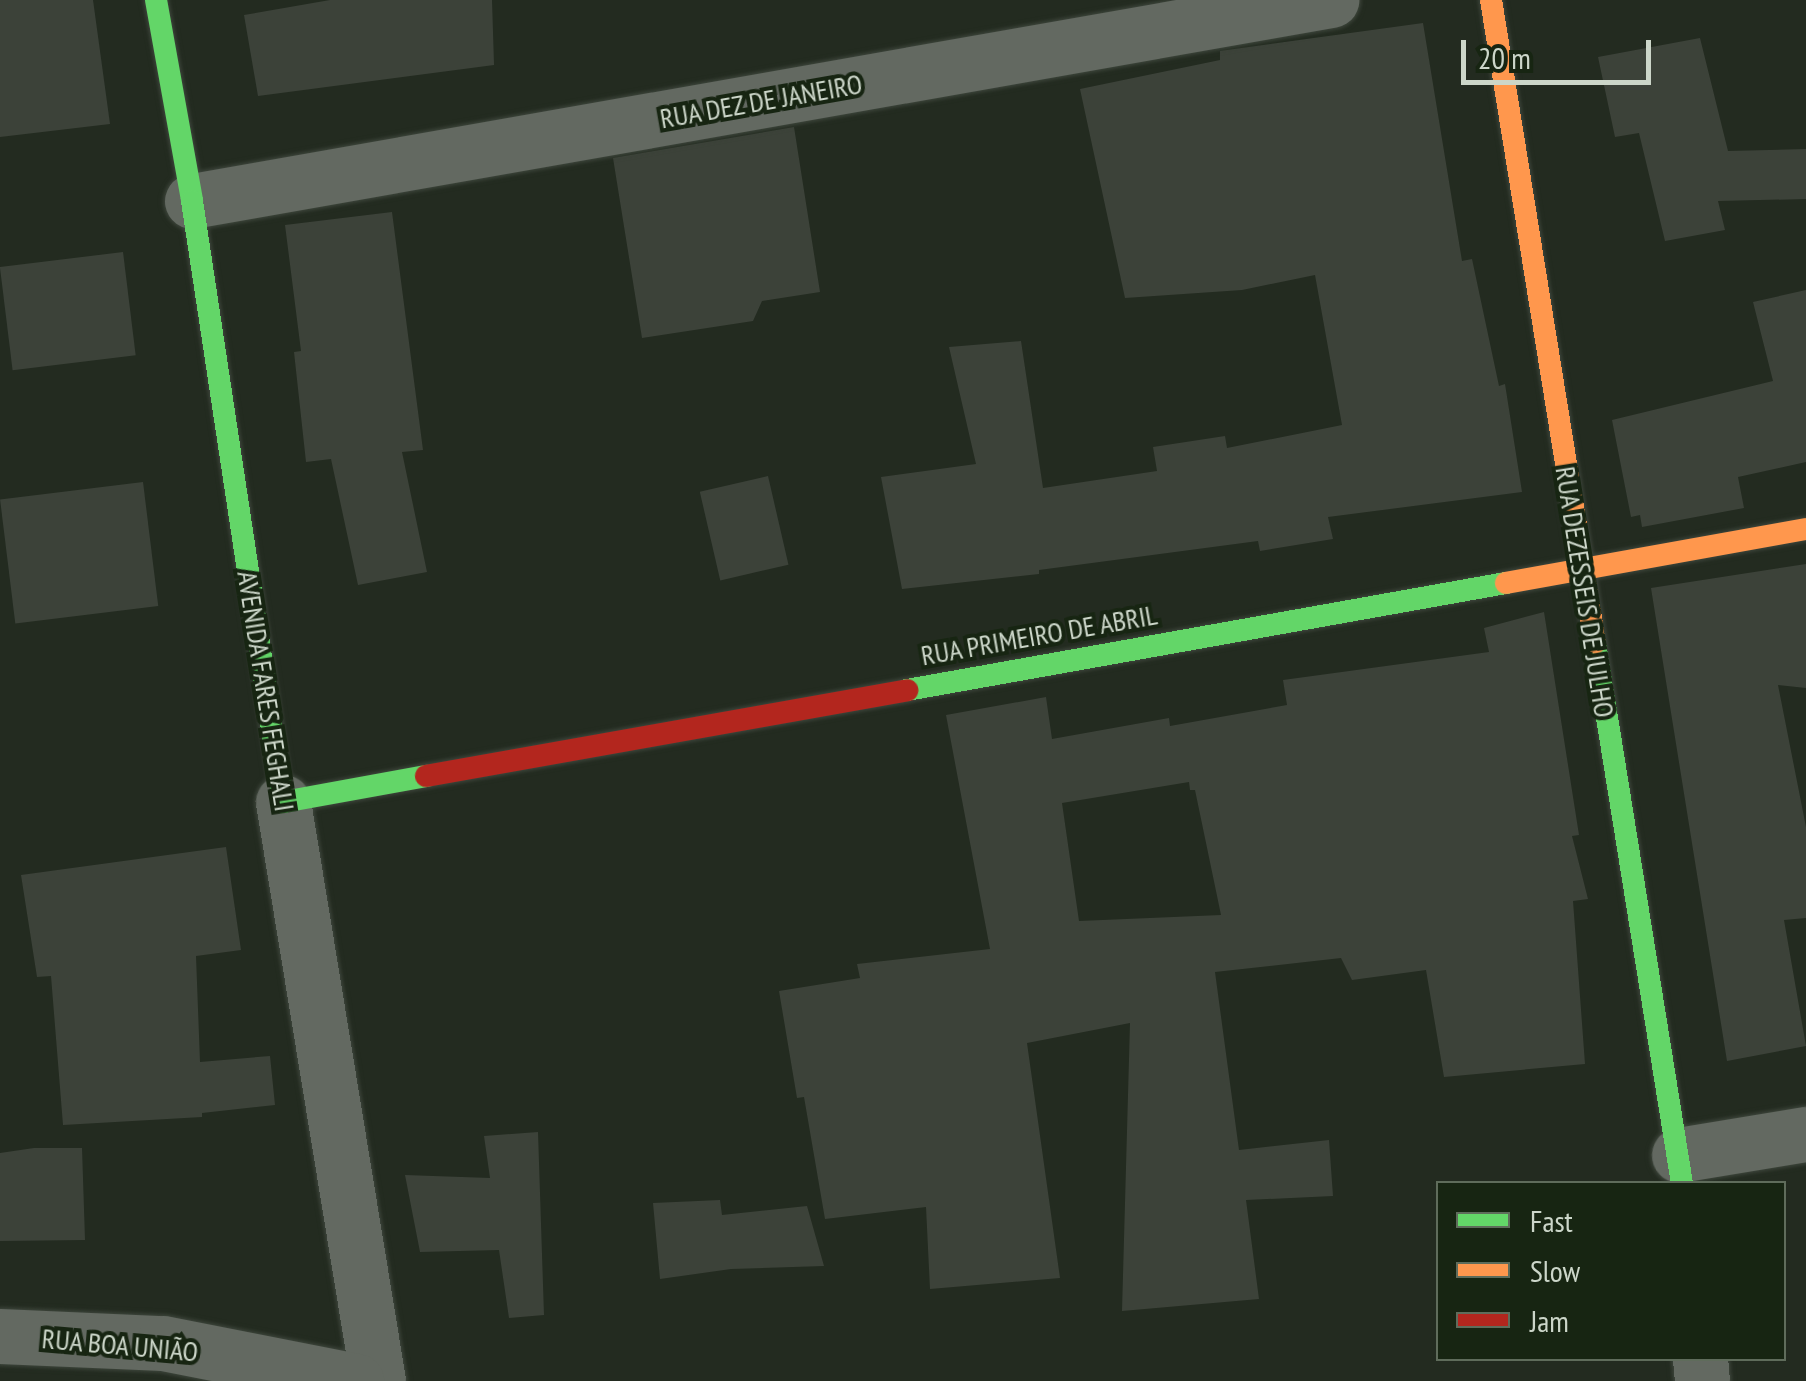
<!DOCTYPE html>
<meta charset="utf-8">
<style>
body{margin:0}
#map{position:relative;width:1806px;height:1381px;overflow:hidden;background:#232b20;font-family:"PT Sans Narrow",sans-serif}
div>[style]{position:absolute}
.building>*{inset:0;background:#3c4239;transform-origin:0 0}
.roads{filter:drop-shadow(0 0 2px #3e463c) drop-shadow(0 0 2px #3e463c)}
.street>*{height:55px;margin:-27.5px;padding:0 27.5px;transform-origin:27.5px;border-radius:27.5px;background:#636961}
.fast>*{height:22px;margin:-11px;padding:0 11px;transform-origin:11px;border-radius:11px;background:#63d668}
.slow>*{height:22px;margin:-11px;padding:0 11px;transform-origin:11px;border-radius:11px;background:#ff974d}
.jam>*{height:22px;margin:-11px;padding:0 11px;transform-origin:11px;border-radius:11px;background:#b3261e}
span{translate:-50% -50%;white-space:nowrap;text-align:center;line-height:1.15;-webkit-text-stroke:8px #172512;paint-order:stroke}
.street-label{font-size:28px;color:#ccd6c9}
.legend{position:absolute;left:1436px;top:1181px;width:350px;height:180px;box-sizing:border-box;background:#172512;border:2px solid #5f6c5b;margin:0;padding:12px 18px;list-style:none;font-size:30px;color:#ccd6c9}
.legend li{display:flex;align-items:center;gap:20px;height:50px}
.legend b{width:50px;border:2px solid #5f6c5b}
.scale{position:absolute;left:1461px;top:40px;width:190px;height:45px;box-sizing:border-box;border:5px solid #ccd6c9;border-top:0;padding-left:12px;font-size:30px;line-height:35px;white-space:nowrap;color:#ccd6c9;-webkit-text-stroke:8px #172512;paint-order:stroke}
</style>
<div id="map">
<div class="building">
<i style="clip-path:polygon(0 0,93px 0,110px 124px,0 137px)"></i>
<i style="clip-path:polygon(330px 0,492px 0,494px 65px,258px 96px,244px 15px)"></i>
<i style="clip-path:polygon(1423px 23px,1462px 261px,1472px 259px,1499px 386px,1505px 384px,1522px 492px,1328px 517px,1333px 539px,1260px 551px,1258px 541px,1039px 570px,1039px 574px,902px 589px,881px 477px,976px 464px,949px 347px,1021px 341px,1043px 488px,1157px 471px,1153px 447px,1225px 436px,1227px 448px,1342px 425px,1315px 275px,1242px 290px,1125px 298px,1080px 89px,1220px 60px,1220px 51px)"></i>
<i style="clip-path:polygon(1700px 38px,1728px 151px,1806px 149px,1806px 199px,1718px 201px,1725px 230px,1665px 241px,1639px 133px,1615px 137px,1598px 57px)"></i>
<i style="clip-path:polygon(794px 127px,820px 292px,762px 301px,753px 321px,642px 338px,613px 158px)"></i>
<i style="clip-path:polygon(392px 212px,423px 450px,402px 452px,427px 572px,358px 585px,331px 459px,306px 462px,294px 352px,301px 351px,285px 225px)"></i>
<i style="left:123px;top:252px;width:104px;height:124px;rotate:83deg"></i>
<i style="clip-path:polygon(1806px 290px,1806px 462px,1738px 477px,1744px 508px,1642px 527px,1640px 515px,1631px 517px,1612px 420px,1773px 381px,1753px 302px)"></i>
<i style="left:768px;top:476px;width:91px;height:70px;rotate:77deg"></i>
<i style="left:143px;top:482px;width:125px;height:144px;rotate:83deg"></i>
<i style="clip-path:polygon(1806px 564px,1806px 688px,1778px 685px,1806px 827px,1806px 918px,1784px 920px,1806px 1046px,1727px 1061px,1651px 588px)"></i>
<i style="clip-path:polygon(evenodd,1544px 612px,1579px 835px,1572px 836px,1588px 899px,1573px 901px,1585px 1064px,1444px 1077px,1426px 970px,1352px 980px,1341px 958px,1215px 972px,1239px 1150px,1329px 1140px,1333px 1196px,1246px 1200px,1259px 1299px,1122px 1311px,1130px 1023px,1027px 1043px,1060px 1278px,930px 1289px,926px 1207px,825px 1219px,804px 1097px,797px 1098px,779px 991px,860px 978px,857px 964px,990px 949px,946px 715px,1046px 697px,1052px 739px,1169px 718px,1170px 726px,1287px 705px,1283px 680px,1489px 652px,1484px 628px,1544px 612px,1189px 782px,1190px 790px,1195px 790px,1221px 915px,1079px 921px,1062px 803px,1189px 782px)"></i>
<i style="clip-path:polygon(226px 847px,241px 950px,196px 956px,200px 1062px,270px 1056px,275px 1105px,202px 1113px,202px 1117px,63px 1125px,51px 976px,37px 977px,21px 875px)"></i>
<i style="clip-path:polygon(538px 1132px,544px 1315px,509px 1318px,499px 1250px,420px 1252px,405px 1175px,490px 1178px,484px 1136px)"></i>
<i style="clip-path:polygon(34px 1148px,82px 1148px,85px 1240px,0 1241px,0 1153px)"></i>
<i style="clip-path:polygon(720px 1200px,722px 1215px,807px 1206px,824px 1266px,731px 1269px,660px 1279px,653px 1203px)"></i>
</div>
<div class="roads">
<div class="street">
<i style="left:192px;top:201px;width:1157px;rotate:-10.01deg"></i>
<i style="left:283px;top:802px;width:587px;rotate:80.68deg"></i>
<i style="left:1679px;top:1155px;width:129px;rotate:-9.4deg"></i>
<i style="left:0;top:1336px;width:163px;rotate:2.5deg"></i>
<i style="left:163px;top:1343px;width:197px;rotate:11.1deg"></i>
<i style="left:1700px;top:1358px;width:23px;rotate:85deg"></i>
</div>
<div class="fast">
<i style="left:156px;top:0;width:204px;rotate:79.8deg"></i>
<i style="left:192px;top:201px;width:608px;rotate:81.39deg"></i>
<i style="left:283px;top:802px;width:145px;rotate:-10.3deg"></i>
<i style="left:1595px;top:643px;width:548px;rotate:80.86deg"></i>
<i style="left:907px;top:690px;width:608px;rotate:-10.13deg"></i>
</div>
<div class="slow">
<i style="left:1491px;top:0;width:651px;rotate:80.81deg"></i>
<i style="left:1506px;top:583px;width:305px;rotate:-10.2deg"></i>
</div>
<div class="jam">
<i style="left:426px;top:776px;width:489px;rotate:-10.1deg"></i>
</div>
</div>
<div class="street-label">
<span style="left:761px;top:101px;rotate:-10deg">RUA DEZ DE JANEIRO</span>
<span style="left:1585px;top:592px;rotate:81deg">RUA DEZESSEIS DE JULHO</span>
<span style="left:1039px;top:635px;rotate:-10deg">RUA PRIMEIRO DE ABRIL</span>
<span style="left:266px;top:691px;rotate:81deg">AVENIDA FARES FEGHALI</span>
<span style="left:120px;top:1345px;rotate:5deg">RUA BOA UNIÃO</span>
</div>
<ul class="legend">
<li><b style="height:12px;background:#63d668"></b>Fast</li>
<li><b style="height:12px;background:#ff974d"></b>Slow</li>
<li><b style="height:12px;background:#b3261e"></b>Jam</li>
</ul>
<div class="scale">20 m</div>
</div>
